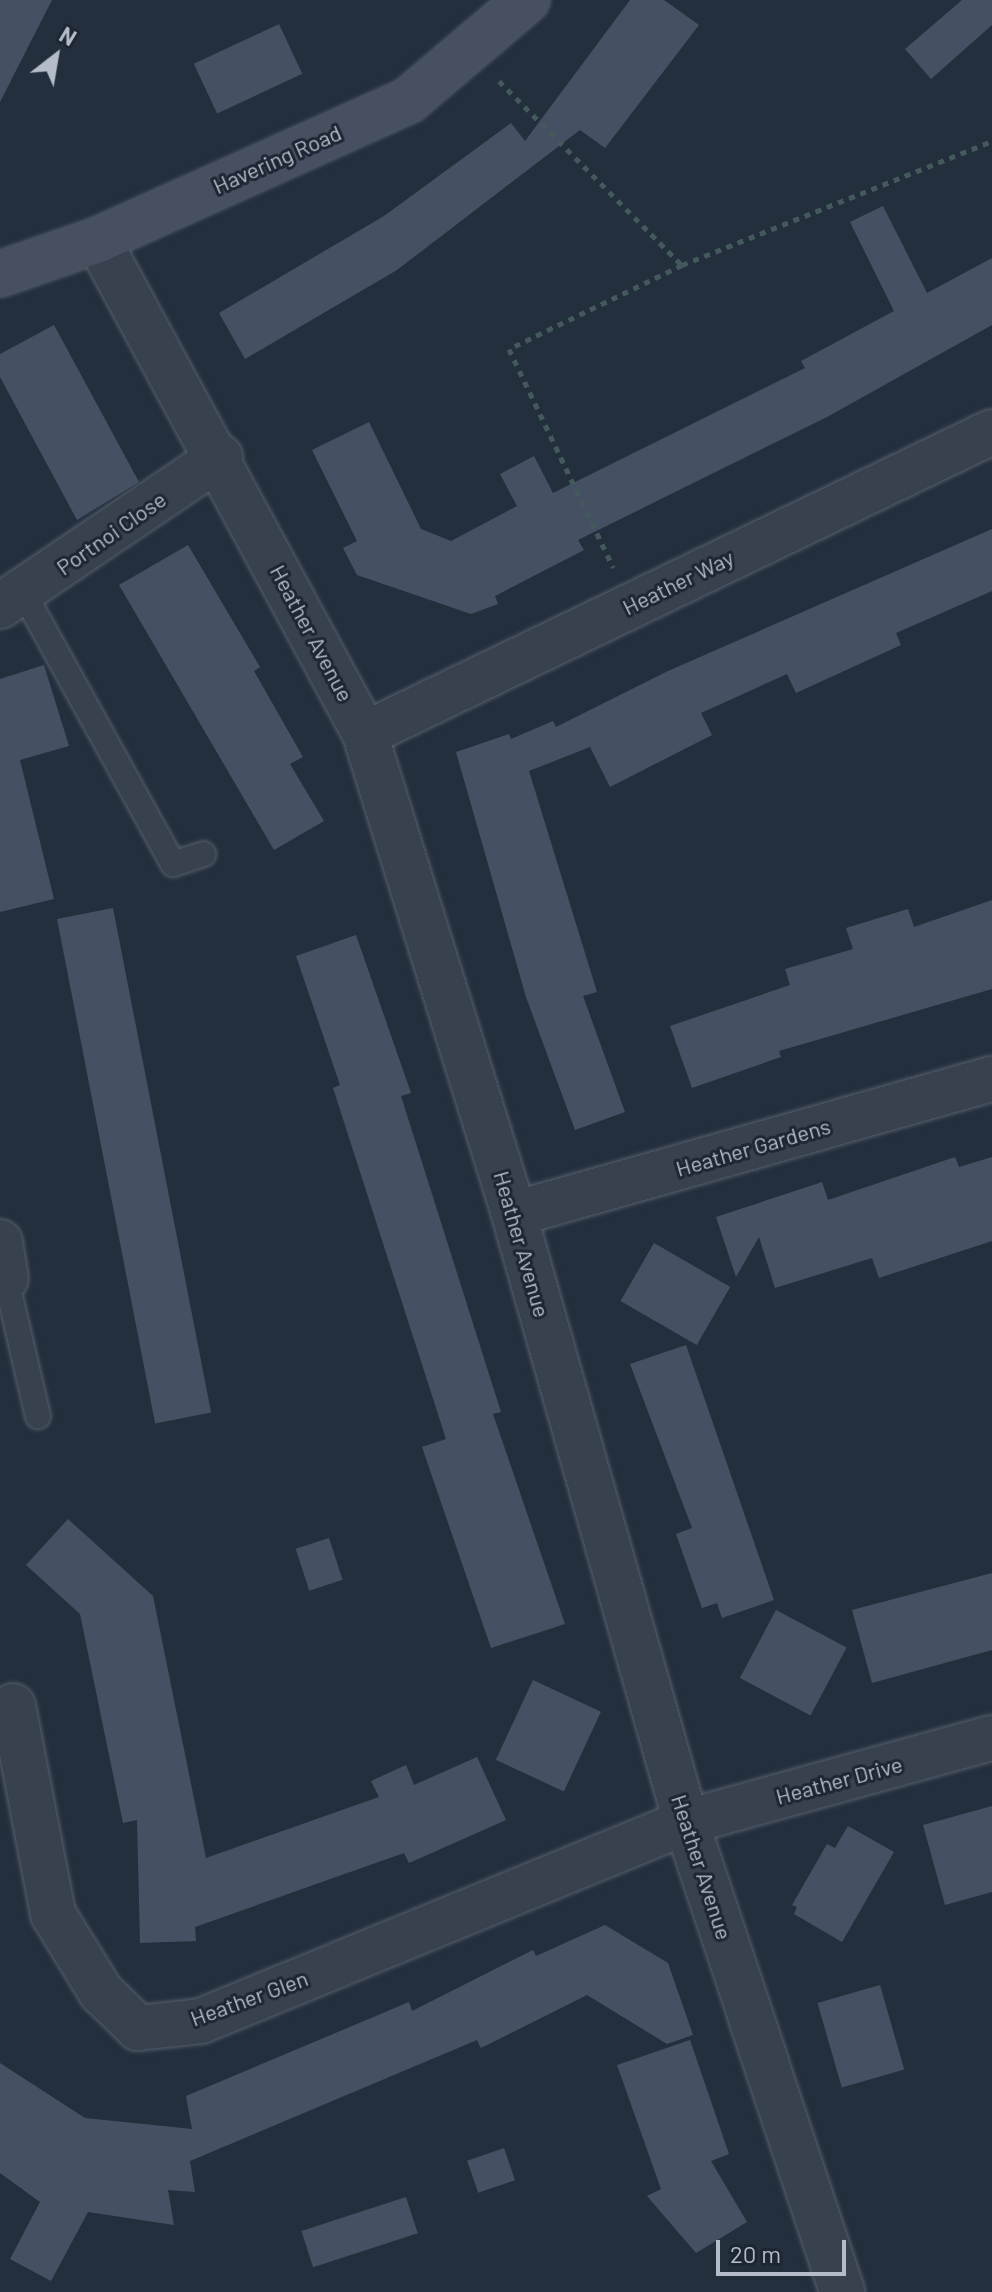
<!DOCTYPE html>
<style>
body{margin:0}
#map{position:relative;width:992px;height:2292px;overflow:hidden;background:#242f3e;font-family:Barlow,sans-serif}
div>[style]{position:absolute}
.building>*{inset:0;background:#455162;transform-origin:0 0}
.path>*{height:5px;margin-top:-2.5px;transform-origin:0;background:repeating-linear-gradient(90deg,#44595c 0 6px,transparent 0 12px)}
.roads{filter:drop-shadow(0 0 2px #565f6c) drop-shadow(0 0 2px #565f6c)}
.service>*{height:24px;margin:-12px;padding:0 12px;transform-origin:12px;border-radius:12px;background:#38414e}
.minor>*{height:44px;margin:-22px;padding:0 22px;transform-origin:22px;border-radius:22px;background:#38414e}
.secondary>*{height:44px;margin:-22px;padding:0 22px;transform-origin:22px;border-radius:22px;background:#465061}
span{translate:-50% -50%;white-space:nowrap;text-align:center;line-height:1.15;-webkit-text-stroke:6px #1d2633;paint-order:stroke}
.street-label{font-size:22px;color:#b4bcc9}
.north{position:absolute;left:16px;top:16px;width:80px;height:80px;-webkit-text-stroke:6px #1d2633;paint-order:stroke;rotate:31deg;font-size:22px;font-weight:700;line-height:32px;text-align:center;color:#b4bcc9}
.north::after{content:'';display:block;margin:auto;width:28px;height:36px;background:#b4bcc9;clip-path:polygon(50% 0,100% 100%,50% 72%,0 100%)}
.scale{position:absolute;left:716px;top:2240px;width:130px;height:36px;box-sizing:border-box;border:4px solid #b4bcc9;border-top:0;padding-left:10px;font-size:24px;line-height:28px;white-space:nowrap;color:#b4bcc9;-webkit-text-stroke:6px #1d2633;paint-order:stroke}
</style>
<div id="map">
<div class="building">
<i style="clip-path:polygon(0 0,52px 0,0 102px)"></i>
<i style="clip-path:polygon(630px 0,664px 0,699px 25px,605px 148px,580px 130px,397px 270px,245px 359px,219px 313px,384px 216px,511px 123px,525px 141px)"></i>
<i style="clip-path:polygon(962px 0,992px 0,992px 25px,931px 79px,905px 49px)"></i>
<i style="left:279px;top:24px;width:55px;height:94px;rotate:65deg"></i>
<i style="clip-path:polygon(883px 206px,927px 293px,992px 258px,992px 325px,827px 417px,578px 540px,584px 550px,495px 596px,498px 604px,471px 614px,357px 575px,343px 548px,357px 541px,312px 450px,369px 422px,421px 529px,451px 541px,517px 506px,500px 474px,534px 456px,553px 493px,805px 368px,801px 361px,894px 311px,850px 222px)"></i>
<i style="clip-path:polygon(54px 325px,139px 482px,77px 520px,0 377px,0 354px)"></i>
<i style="clip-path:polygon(992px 529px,992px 591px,896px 633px,901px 645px,796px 693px,787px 674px,701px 713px,712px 735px,610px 787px,590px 747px,529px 771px,597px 992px,583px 996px,625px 1112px,575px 1130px,526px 997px,456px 752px,509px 734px,511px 739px,553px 721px,556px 727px,668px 671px)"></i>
<i style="clip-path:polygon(188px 545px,260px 667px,254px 671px,303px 757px,290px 764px,324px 821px,274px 850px,119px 585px)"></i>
<i style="clip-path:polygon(44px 665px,69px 746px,20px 760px,54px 899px,0 912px,0 679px)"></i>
<i style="clip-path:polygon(992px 900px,992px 989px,779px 1051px,781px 1057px,692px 1088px,670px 1026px,790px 985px,785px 969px,853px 949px,846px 928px,908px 909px,914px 927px)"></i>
<i style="left:113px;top:908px;width:514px;height:57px;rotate:79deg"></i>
<i style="clip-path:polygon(356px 935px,411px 1093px,401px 1096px,501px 1412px,493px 1414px,565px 1624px,491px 1648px,422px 1447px,446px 1439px,333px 1088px,340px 1085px,296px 956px)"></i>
<i style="clip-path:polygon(955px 1157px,959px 1167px,992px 1157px,992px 1241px,879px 1278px,872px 1258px,775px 1288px,759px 1237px,736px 1277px,716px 1217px,822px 1182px,828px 1200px)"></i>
<i style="left:654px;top:1243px;width:88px;height:67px;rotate:30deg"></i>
<i style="clip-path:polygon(686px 1345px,774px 1600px,722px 1618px,717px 1603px,702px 1608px,676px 1534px,692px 1528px,630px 1364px)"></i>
<i style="clip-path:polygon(68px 1519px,153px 1596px,206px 1858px,379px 1797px,371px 1781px,406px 1765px,414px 1785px,477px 1757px,506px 1820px,409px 1863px,404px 1853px,195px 1927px,196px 1941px,140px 1943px,137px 1820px,123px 1823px,80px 1614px,26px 1565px)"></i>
<i style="left:329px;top:1538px;width:44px;height:35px;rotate:72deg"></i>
<i style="clip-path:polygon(992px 1573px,992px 1650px,872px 1683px,852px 1610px)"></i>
<i style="left:776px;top:1610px;width:80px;height:77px;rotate:28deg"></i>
<i style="left:533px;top:1680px;width:75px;height:88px;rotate:25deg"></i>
<i style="clip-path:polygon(992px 1806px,992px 1892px,945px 1905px,923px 1825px)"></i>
<i style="clip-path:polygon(848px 1826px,894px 1852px,842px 1942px,794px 1914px,797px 1907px,792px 1905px,827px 1844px,835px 1848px)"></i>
<i style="clip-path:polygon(605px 1925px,668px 1963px,693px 2035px,667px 2044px,587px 1995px,481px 2048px,477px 2040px,190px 2161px,195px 2192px,168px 2190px,174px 2225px,88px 2212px,51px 2281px,10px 2259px,40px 2202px,0 2173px,0 2063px,85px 2118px,192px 2129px,186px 2096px,409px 2002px,412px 2011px,533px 1950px,536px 1956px)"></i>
<i style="left:880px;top:1985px;width:88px;height:65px;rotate:74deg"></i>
<i style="clip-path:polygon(690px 2040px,729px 2154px,711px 2161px,747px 2222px,696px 2253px,647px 2196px,661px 2189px,617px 2065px)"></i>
<i style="left:504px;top:2148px;width:34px;height:39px;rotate:71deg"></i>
<i style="left:406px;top:2197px;width:38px;height:110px;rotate:72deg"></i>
</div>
<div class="path">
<i style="left:499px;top:81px;width:260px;rotate:45.2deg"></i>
<i style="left:682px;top:265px;width:192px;rotate:154.1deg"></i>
<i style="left:509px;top:349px;width:242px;rotate:64.5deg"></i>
<i style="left:682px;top:265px;width:334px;rotate:-21.8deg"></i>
</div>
<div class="roads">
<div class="service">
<i style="left:23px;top:592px;width:311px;rotate:61.1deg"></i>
<i style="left:173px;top:864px;width:32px;rotate:-18deg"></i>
<i style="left:6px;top:1279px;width:141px;rotate:76.9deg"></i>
</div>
<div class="minor">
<i style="left:98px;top:240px;width:562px;rotate:61.61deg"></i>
<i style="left:365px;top:734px;width:503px;rotate:72.75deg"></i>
<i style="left:514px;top:1214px;width:632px;rotate:74.2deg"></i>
<i style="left:686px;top:1822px;width:495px;rotate:71.6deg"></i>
<i style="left:0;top:606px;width:266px;rotate:-34.1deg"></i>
<i style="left:365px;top:734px;width:696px;rotate:-25.72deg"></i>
<i style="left:514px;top:1214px;width:497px;rotate:-15.8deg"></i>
<i style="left:0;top:1242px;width:37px;rotate:81deg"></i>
<i style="left:13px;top:1706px;width:212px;rotate:79.1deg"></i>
<i style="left:53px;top:1914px;width:92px;rotate:58.4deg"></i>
<i style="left:101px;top:1992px;width:52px;rotate:44.2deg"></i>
<i style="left:138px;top:2028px;width:63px;rotate:-6.3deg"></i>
<i style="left:201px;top:2021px;width:524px;rotate:-22.31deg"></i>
<i style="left:686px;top:1822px;width:317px;rotate:-15.4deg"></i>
</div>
<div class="secondary">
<i style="left:0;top:274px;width:104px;rotate:-19.1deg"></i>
<i style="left:98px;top:240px;width:341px;rotate:-24.2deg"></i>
<i style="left:409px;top:100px;width:155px;rotate:-40.3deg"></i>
</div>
</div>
<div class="street-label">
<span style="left:277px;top:159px;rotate:-24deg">Havering Road</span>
<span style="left:111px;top:533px;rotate:-35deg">Portnoi Close</span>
<span style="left:678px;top:582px;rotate:-26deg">Heather Way</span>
<span style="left:312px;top:633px;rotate:62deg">Heather Avenue</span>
<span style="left:753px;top:1147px;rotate:-16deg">Heather Gardens</span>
<span style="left:522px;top:1244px;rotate:74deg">Heather Avenue</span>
<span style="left:839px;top:1780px;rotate:-15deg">Heather Drive</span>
<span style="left:702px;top:1867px;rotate:72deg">Heather Avenue</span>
<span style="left:249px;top:1998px;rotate:-20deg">Heather Glen</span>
</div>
<div class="north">N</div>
<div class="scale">20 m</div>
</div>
